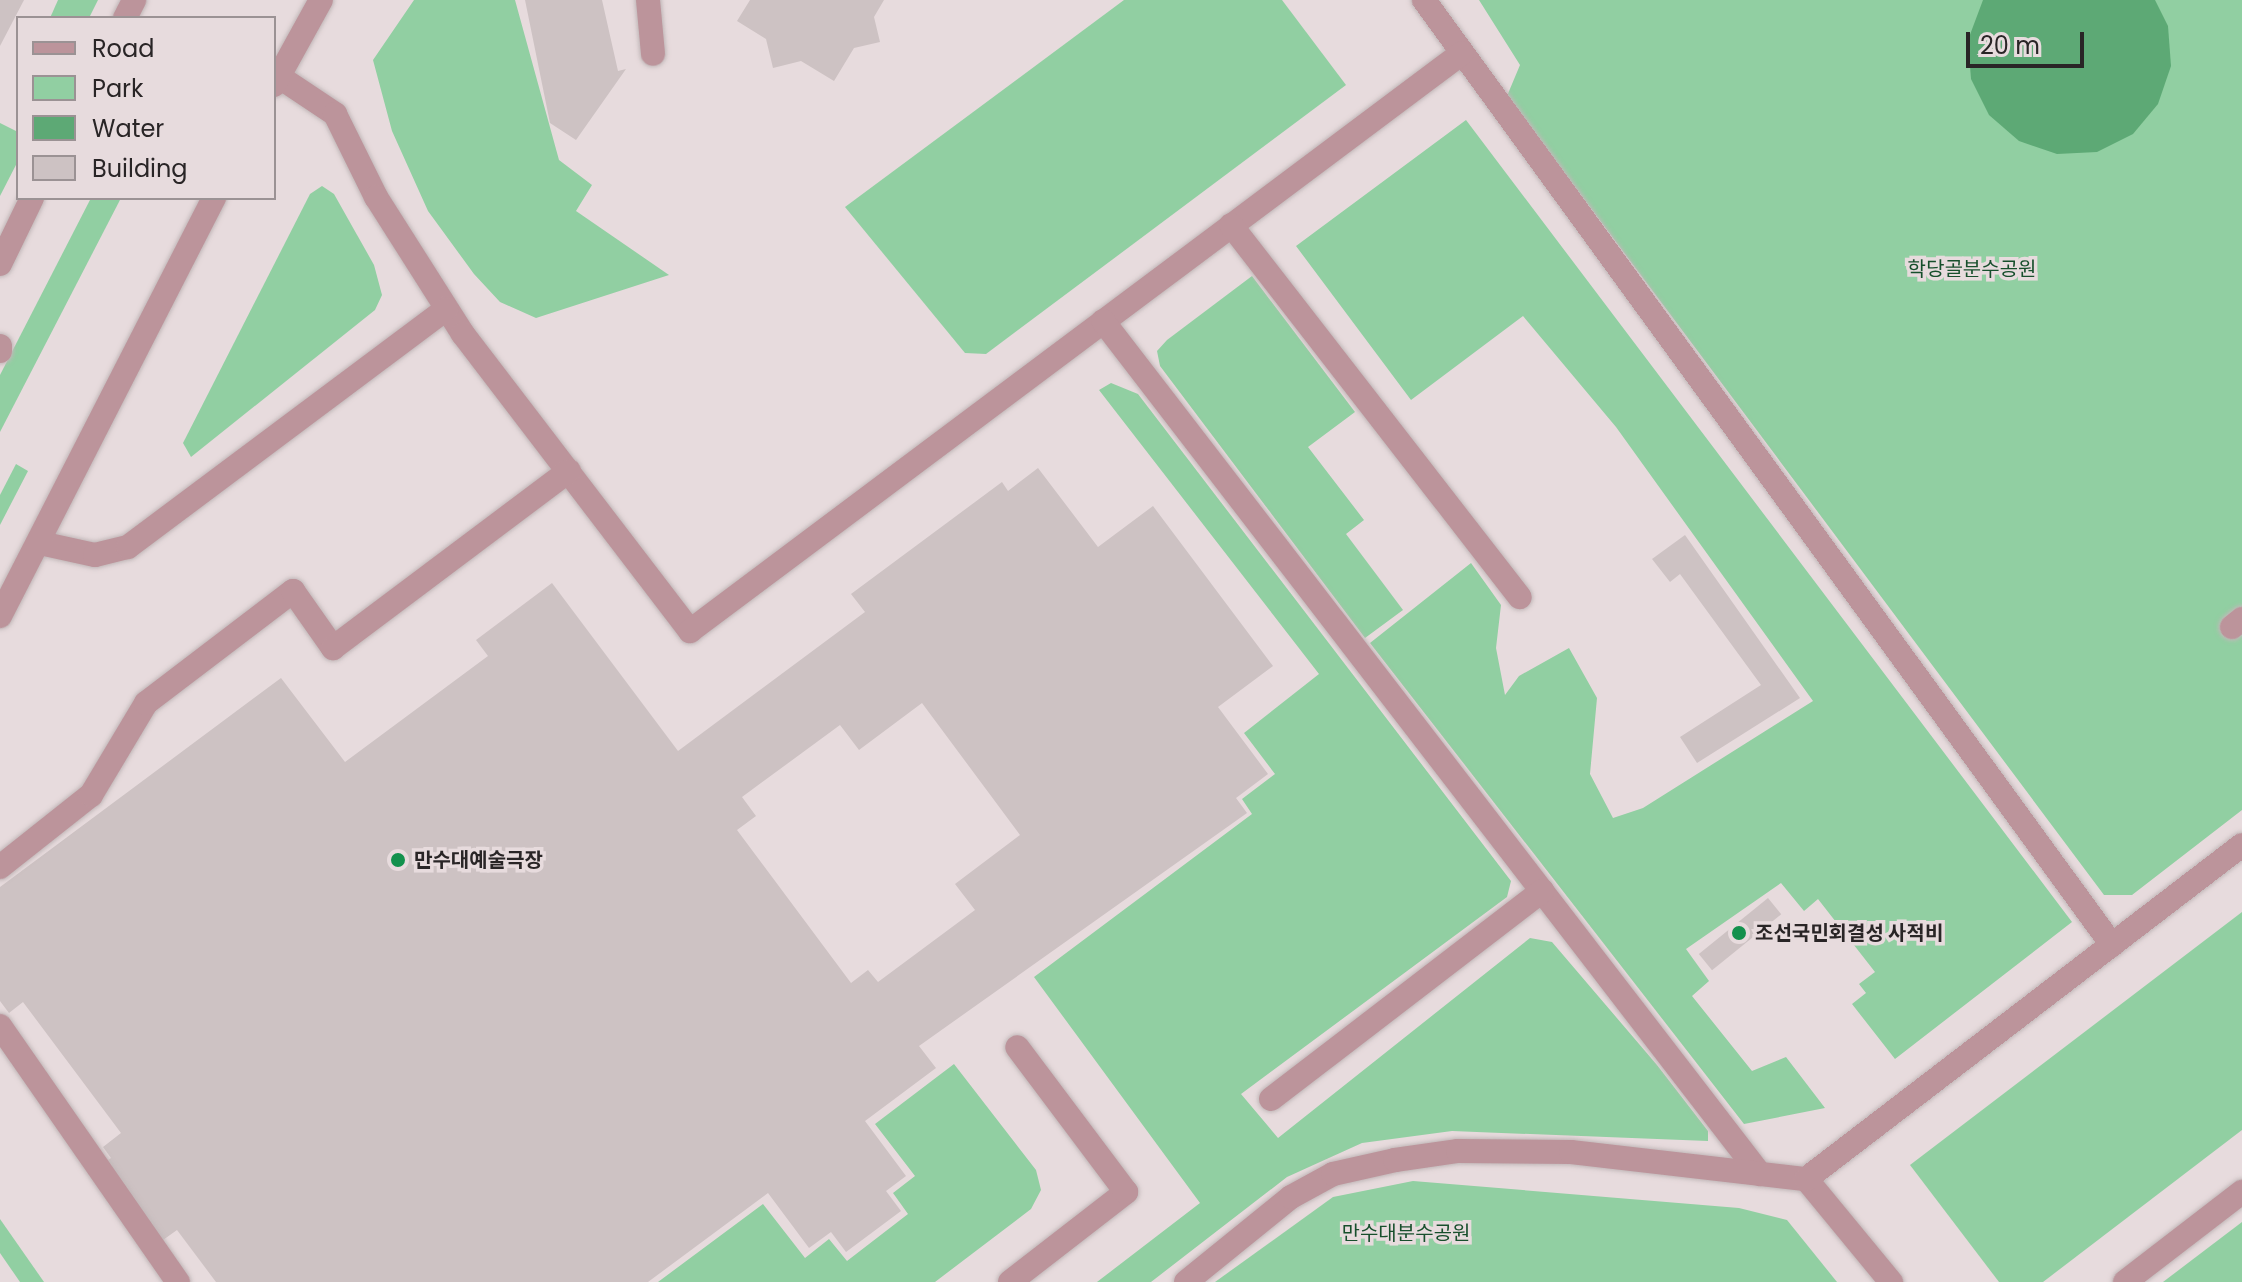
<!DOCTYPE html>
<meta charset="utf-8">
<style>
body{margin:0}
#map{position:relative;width:2242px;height:1282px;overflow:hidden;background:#e7dbdd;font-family:Poppins,"Noto Sans KR",sans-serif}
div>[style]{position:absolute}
.green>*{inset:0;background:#91cfa2}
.water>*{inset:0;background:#5da975}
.building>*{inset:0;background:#cdc2c3;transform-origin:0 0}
.roads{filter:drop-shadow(0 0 2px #c1b7b8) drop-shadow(0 0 2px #c1b7b8)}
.lane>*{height:24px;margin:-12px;padding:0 12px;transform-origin:12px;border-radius:12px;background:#bc949b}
.street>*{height:24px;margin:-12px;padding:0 12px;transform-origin:12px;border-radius:12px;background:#bc949b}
.dots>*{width:22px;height:22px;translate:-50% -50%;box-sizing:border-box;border:4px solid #e7dbdd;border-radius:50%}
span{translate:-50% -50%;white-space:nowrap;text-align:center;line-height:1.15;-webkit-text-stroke:7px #e7dbdd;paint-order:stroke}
.park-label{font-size:20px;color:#174f2c}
.poi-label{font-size:20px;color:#292526;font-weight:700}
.left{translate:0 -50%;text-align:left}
.legend{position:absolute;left:16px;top:16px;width:260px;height:184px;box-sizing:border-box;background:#e7dbdd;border:2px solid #9b9294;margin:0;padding:10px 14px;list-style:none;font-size:24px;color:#292526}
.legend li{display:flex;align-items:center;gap:16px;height:40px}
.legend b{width:40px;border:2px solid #9b9294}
.scale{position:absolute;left:1966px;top:32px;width:118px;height:36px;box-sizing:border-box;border:4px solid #292526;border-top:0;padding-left:10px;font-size:24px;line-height:28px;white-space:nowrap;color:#292526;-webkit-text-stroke:6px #e7dbdd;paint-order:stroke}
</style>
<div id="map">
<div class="green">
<i style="clip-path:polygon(58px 0,98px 0,89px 18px,50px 18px)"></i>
<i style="clip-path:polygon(414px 0,515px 0,559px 160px,592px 185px,576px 211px,669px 275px,536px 318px,500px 302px,474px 274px,428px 211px,392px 131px,373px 60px)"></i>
<i style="clip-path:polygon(1124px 0,1282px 0,1346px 85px,986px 354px,965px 353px,845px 207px)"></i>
<i style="clip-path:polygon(1479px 0,2242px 0,2242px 810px,2132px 895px,2104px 895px,1507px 96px,1520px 65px)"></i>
<i style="clip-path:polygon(1466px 120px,2072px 922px,1895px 1059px,1852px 1004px,1866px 993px,1859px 984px,1875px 972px,1818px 899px,1804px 911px,1781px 883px,1686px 949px,1709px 981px,1692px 996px,1752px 1071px,1786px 1057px,1825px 1108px,1744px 1124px,1370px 643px,1471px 563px,1501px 605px,1496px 648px,1505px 695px,1519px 676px,1569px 648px,1597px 698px,1590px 774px,1613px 818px,1643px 808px,1813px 701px,1616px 427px,1523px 316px,1411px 400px,1296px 246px)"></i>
<i style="clip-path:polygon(0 123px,18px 132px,18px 161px,0 196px)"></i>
<i style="clip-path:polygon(322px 186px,334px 194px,374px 265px,382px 295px,375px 310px,191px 457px,183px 443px,310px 194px)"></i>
<i style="clip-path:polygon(91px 198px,121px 198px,0 432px,0 375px)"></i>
<i style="clip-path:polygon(1252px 276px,1355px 412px,1308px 447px,1364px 520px,1346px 534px,1403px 610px,1365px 638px,1160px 366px,1157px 351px,1167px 340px)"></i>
<i style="clip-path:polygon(1111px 383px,1138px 394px,1511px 881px,1507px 897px,1241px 1094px,1278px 1138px,1530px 938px,1552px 942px,1657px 1065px,1708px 1131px,1708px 1141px,1452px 1131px,1362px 1143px,1287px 1177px,1151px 1282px,1097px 1282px,1200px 1203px,1034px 977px,1252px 814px,1242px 799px,1275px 774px,1244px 733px,1319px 674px,1099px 390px)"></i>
<i style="clip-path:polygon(16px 464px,28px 471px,0 525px,0 495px)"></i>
<i style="clip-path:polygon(2242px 912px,2242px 1130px,2043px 1282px,1999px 1282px,1910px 1165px)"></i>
<i style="clip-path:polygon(954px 1064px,1036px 1170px,1041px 1190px,1031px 1209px,935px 1282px,658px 1282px,763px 1204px,805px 1258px,829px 1239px,847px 1261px,908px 1214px,893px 1193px,915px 1176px,875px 1124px)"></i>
<i style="clip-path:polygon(1413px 1181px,1739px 1208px,1787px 1220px,1837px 1282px,1215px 1282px,1333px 1197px)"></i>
<i style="clip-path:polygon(0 1219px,44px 1282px,20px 1282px,0 1253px)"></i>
<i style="clip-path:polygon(2242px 1222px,2242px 1282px,2163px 1282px)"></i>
</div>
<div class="water">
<i style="clip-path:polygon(1983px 0,2155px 0,2168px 26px,2171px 66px,2158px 104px,2133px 134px,2097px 152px,2057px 154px,2019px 141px,1989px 115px,1971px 79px,1968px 40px)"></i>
</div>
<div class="building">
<i style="clip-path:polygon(0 0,24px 0,0 46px)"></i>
<i style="clip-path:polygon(525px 0,602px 0,618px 71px,626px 69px,576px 140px,550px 123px)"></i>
<i style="clip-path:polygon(750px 0,884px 0,874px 17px,880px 42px,854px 48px,834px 81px,801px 61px,773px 68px,766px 39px,737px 21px)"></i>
<i style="clip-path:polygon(evenodd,1038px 468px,1098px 547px,1153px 506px,1273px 666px,1218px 707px,1268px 774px,1236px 798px,1247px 813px,919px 1046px,936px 1068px,865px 1121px,906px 1176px,886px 1191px,901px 1211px,846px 1252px,831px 1232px,809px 1248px,768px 1193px,648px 1282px,216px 1282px,177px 1230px,156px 1245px,98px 1167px,111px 1158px,103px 1147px,121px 1133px,23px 1002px,9px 1013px,0 1001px,0 887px,281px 678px,345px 762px,488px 656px,476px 640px,552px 583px,678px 751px,865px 612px,851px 594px,1002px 482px,1008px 491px,1038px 468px,922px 703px,1020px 835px,955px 884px,975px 910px,878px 982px,868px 970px,851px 983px,737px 830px,756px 816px,742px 797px,840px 725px,859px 750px,922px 703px)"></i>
<i style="clip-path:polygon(1685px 535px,1800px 698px,1697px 763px,1680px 737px,1761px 685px,1680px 574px,1670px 582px,1652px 559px)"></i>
<i style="left:1768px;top:898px;width:21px;height:89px;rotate:51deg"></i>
</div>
<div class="roads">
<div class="lane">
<i style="left:648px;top:0;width:54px;rotate:84.7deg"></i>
<i style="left:1424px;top:0;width:1169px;rotate:53.94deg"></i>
<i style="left:125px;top:18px;width:20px;rotate:-63deg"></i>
<i style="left:278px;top:76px;width:69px;rotate:33.7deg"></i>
<i style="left:335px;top:114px;width:93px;rotate:63.7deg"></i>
<i style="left:376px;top:197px;width:162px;rotate:57.6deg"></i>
<i style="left:463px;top:334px;width:374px;rotate:52.6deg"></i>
<i style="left:690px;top:631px;width:964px;rotate:-36.82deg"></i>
<i style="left:1231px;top:225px;width:471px;rotate:52.2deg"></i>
<i style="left:0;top:264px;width:73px;rotate:-64.1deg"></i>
<i style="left:1103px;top:321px;width:1077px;rotate:52.4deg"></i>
<i style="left:0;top:346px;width:5px;rotate:90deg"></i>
<i style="left:40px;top:543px;width:56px;rotate:12.3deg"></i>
<i style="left:95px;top:555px;width:34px;rotate:-14deg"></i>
<i style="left:128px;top:547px;width:397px;rotate:-36.8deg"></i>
<i style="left:2232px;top:627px;width:13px;rotate:-39deg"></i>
<i style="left:0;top:867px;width:116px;rotate:-38.4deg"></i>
<i style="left:91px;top:795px;width:107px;rotate:-59.1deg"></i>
<i style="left:146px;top:703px;width:185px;rotate:-37.3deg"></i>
<i style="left:293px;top:591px;width:70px;rotate:54.9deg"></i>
<i style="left:333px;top:648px;width:295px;rotate:-36.9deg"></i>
<i style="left:0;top:1026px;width:312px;rotate:55.2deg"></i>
<i style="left:1271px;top:1099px;width:342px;rotate:-37.5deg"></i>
<i style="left:1010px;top:1282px;width:147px;rotate:-37.8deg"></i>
<i style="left:1126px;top:1192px;width:181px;rotate:-126.9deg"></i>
</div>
<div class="street">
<i style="left:274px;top:85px;width:97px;rotate:-61.1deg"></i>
<i style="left:0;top:616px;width:470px;rotate:-62.9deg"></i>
<i style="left:1806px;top:1179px;width:134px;rotate:50.5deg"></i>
<i style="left:1186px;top:1282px;width:135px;rotate:-39deg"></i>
<i style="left:1291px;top:1197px;width:48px;rotate:-28.7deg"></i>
<i style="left:1333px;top:1174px;width:64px;rotate:-12.7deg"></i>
<i style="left:1395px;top:1160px;width:64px;rotate:-8.1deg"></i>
<i style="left:1458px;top:1151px;width:113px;rotate:0.5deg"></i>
<i style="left:1571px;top:1152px;width:237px;rotate:6.6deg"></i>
<i style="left:1806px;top:1179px;width:549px;rotate:-37.45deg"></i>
<i style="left:2125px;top:1282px;width:148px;rotate:-37.6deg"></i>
</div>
</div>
<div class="dots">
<i style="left:398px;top:860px;background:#13914d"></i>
<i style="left:1739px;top:933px;background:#13914d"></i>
</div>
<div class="park-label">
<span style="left:1972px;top:269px">학당골분수공원</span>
<span style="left:1406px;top:1233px">만수대분수공원</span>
</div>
<div class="poi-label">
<span class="left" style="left:414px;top:860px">만수대예술극장</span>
<span class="left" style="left:1755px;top:933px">조선국민회결성 사적비</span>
</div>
<ul class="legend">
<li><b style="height:10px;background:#bc949b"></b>Road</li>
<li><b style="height:22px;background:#91cfa2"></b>Park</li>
<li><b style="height:22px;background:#5da975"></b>Water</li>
<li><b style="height:22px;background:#cdc2c3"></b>Building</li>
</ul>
<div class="scale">20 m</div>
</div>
